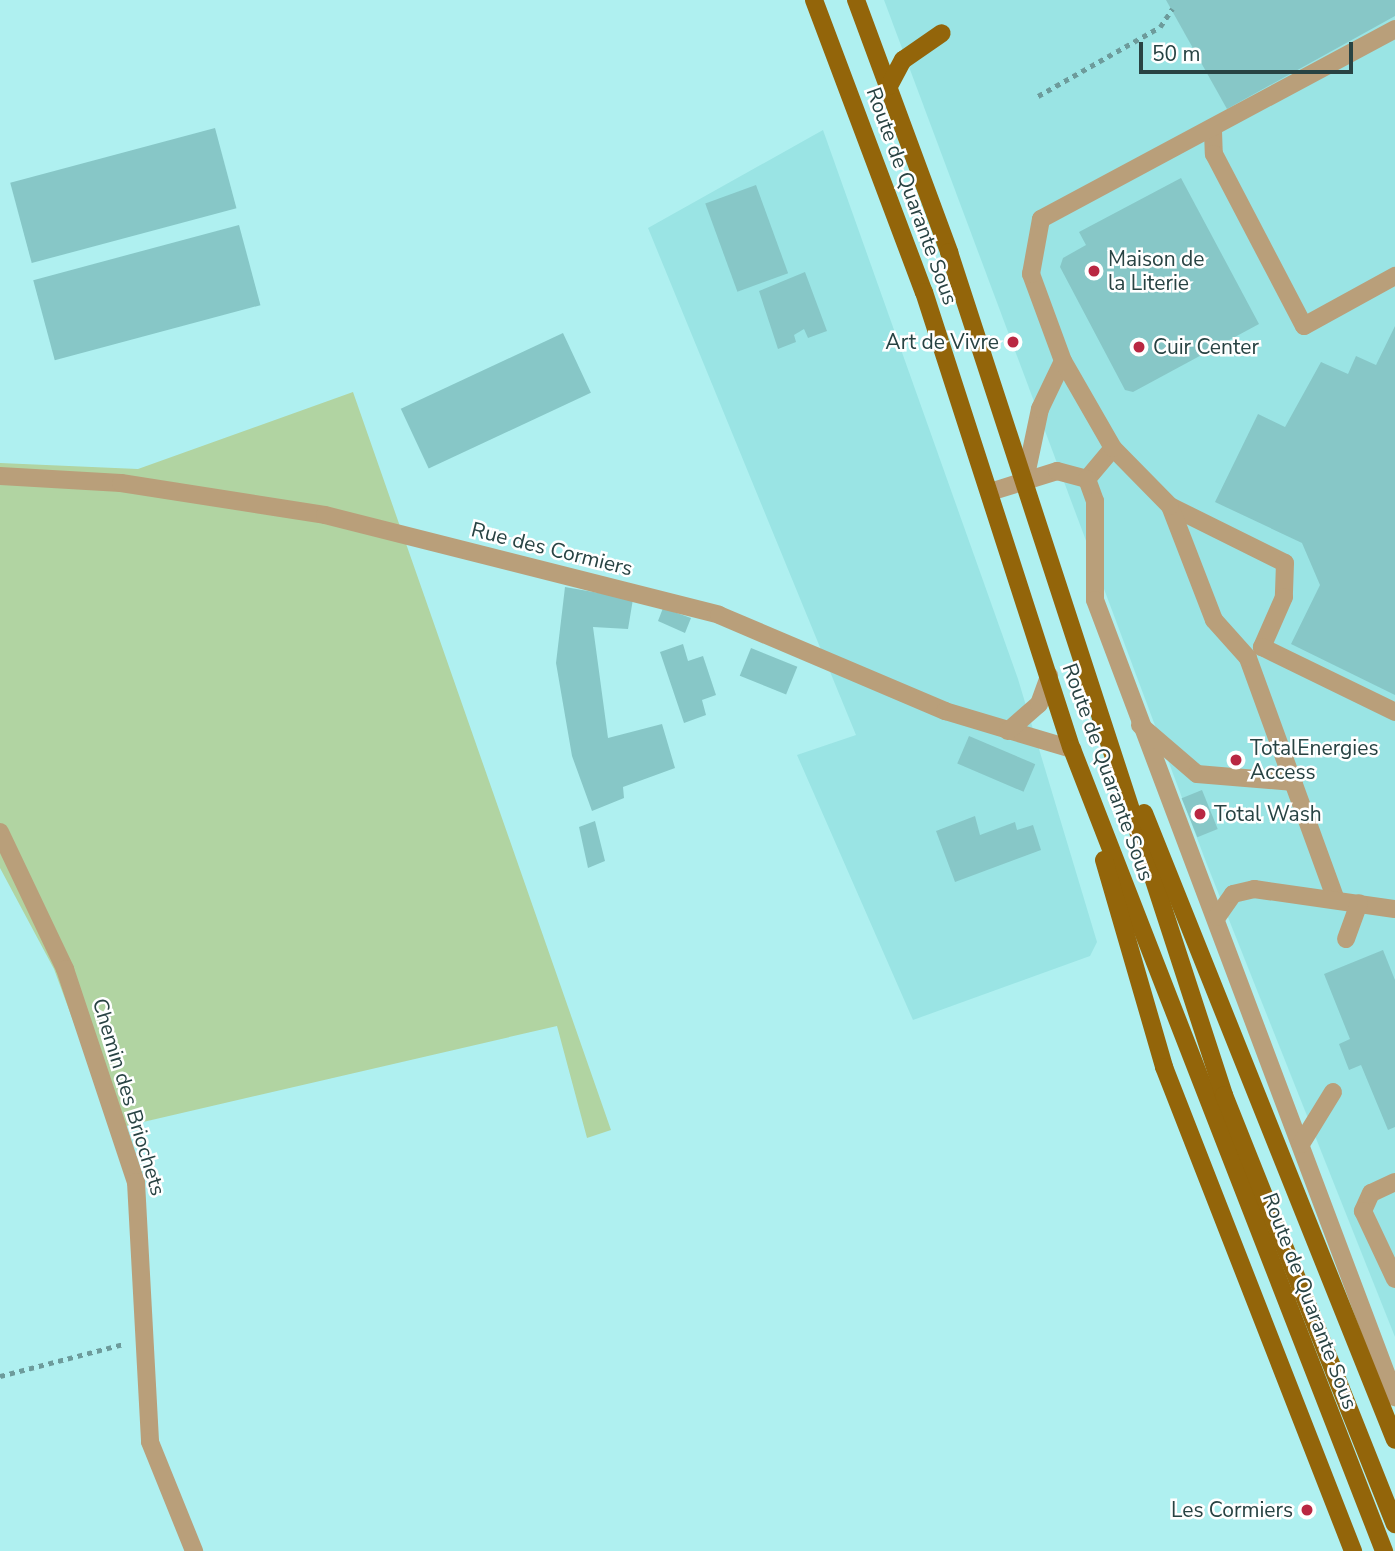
<!DOCTYPE html>
<style>
body{margin:0}
#map{position:relative;width:1395px;height:1551px;overflow:hidden;background:#aff0f0;font-family:"Nunito Sans",sans-serif}
div>[style]{position:absolute}
.built>*{inset:0;background:#9ae4e4}
.green>*{inset:0;background:#b1d4a2}
.building>*{inset:0;background:#87c7c7;transform-origin:0 0}
.path>*{height:4.5px;margin-top:-2.25px;transform-origin:0;background:repeating-linear-gradient(90deg,#6d9b9b 0 5px,transparent 0 10px)}
.minor>*{height:18px;margin:-9px;padding:0 9px;transform-origin:9px;border-radius:9px;background:#b99f7a}
.major>*{height:18px;margin:-9px;padding:0 9px;transform-origin:9px;border-radius:9px;background:#93650a}
.dots>*{width:19px;height:19px;translate:-50% -50%;box-sizing:border-box;border:4px solid #fff;border-radius:50%}
span{translate:-50% -50%;white-space:nowrap;text-align:center;line-height:1.15;-webkit-text-stroke:5px #fff;paint-order:stroke}
.street-label{font-size:21px;color:#284343}
.poi-label{font-size:21px;color:#284343}
.left{translate:0 -50%;text-align:left}
.right{translate:-100% -50%;text-align:right}
.scale{position:absolute;left:1139px;top:42px;width:214px;height:32px;box-sizing:border-box;border:4px solid #284343;border-top:0;padding-left:9px;font-size:21px;line-height:24px;white-space:nowrap;color:#284343;-webkit-text-stroke:5px #fff;paint-order:stroke}
</style>
<div id="map">
<div class="built">
<i style="clip-path:polygon(884px 0,1395px 0,1395px 1337px,1206px 862px)"></i>
<i style="clip-path:polygon(823px 130px,1018px 679px,1097px 942px,1090px 956px,913px 1020px,797px 755px,856px 735px,648px 228px)"></i>
</div>
<div class="green">
<i style="clip-path:polygon(353px 392px,611px 1130px,587px 1138px,557px 1026px,113px 1129px,54px 969px,0 868px,0 463px,138px 469px)"></i>
</div>
<div class="building">
<i style="clip-path:polygon(1166px 0,1395px 0,1395px 16px,1227px 109px)"></i>
<i style="left:215px;top:128px;width:83px;height:212px;rotate:75deg"></i>
<i style="clip-path:polygon(1181px 178px,1259px 324px,1133px 392px,1125px 390px,1060px 267px,1063px 258px,1086px 245px,1079px 232px)"></i>
<i style="left:756px;top:185px;width:94px;height:54px;rotate:70deg"></i>
<i style="left:239px;top:225px;width:83px;height:213px;rotate:75deg"></i>
<i style="clip-path:polygon(805px 272px,827px 331px,808px 338px,804px 329px,794px 335px,796px 342px,778px 349px,759px 291px)"></i>
<i style="clip-path:polygon(1395px 326px,1395px 695px,1291px 644px,1320px 585px,1302px 543px,1215px 502px,1258px 414px,1285px 427px,1321px 362px,1348px 374px,1356px 356px,1376px 365px)"></i>
<i style="left:563px;top:333px;width:66px;height:179px;rotate:65deg"></i>
<i style="clip-path:polygon(565px 587px,633px 599px,628px 629px,593px 627px,608px 738px,662px 724px,675px 768px,623px 787px,624px 798px,592px 811px,572px 756px,556px 663px)"></i>
<i style="clip-path:polygon(663px 608px,691px 618px,685px 633px,658px 621px)"></i>
<i style="clip-path:polygon(683px 644px,688px 661px,703px 656px,716px 695px,702px 700px,706px 715px,684px 723px,660px 652px)"></i>
<i style="left:751px;top:648px;width:50px;height:30px;rotate:22deg"></i>
<i style="left:969px;top:736px;width:72px;height:30px;rotate:23deg"></i>
<i style="left:1202px;top:790px;width:42px;height:22px;rotate:68deg"></i>
<i style="clip-path:polygon(975px 816px,980px 835px,1015px 822px,1017px 830px,1033px 825px,1041px 850px,955px 882px,936px 831px)"></i>
<i style="clip-path:polygon(595px 821px,605px 861px,588px 868px,579px 827px)"></i>
<i style="clip-path:polygon(1383px 950px,1395px 980px,1395px 1127px,1388px 1130px,1361px 1065px,1349px 1070px,1339px 1044px,1350px 1039px,1324px 974px)"></i>
</div>
<div class="path">
<i style="left:1038px;top:96px;width:140px;rotate:-29.5deg"></i>
<i style="left:1160px;top:27px;width:22px;rotate:-56deg"></i>
<i style="left:0;top:1376px;width:128px;rotate:-14.5deg"></i>
</div>
<div class="minor">
<i style="left:1213px;top:131px;width:23px;rotate:88deg"></i>
<i style="left:1214px;top:154px;width:194px;rotate:62.4deg"></i>
<i style="left:1304px;top:326px;width:104px;rotate:-28.8deg"></i>
<i style="left:0;top:476px;width:121px;rotate:3.3deg"></i>
<i style="left:121px;top:483px;width:206px;rotate:8.9deg"></i>
<i style="left:325px;top:515px;width:406px;rotate:14.2deg"></i>
<i style="left:719px;top:615px;width:246px;rotate:23deg"></i>
<i style="left:945px;top:711px;width:133px;rotate:16.7deg"></i>
<i style="left:1087px;top:479px;width:40px;rotate:-50deg"></i>
<i style="left:1025px;top:480px;width:73px;rotate:-78.1deg"></i>
<i style="left:1040px;top:409px;width:53px;rotate:-64.4deg"></i>
<i style="left:990px;top:492px;width:70px;rotate:-17.4deg"></i>
<i style="left:1057px;top:471px;width:31px;rotate:15deg"></i>
<i style="left:1087px;top:479px;width:23px;rotate:70deg"></i>
<i style="left:1095px;top:501px;width:99px;rotate:90deg"></i>
<i style="left:1095px;top:600px;width:852px;rotate:69.37deg"></i>
<i style="left:1170px;top:506px;width:128px;rotate:26.4deg"></i>
<i style="left:1285px;top:563px;width:34px;rotate:92deg"></i>
<i style="left:1284px;top:597px;width:55px;rotate:113.7deg"></i>
<i style="left:1262px;top:647px;width:148px;rotate:26deg"></i>
<i style="left:1140px;top:725px;width:75px;rotate:40.7deg"></i>
<i style="left:1197px;top:774px;width:97px;rotate:4.7deg"></i>
<i style="left:1008px;top:731px;width:41px;rotate:-41.1deg"></i>
<i style="left:1039px;top:704px;width:30px;rotate:-70deg"></i>
<i style="left:0;top:832px;width:152px;rotate:64.6deg"></i>
<i style="left:65px;top:969px;width:225px;rotate:71.6deg"></i>
<i style="left:136px;top:1182px;width:260px;rotate:86.9deg"></i>
<i style="left:150px;top:1442px;width:118px;rotate:68deg"></i>
<i style="left:1336px;top:900px;width:258px;rotate:-110deg"></i>
<i style="left:1248px;top:658px;width:51px;rotate:-131.8deg"></i>
<i style="left:1214px;top:620px;width:122px;rotate:-111.1deg"></i>
<i style="left:1170px;top:506px;width:81px;rotate:-134.5deg"></i>
<i style="left:1113px;top:448px;width:100px;rotate:-119.9deg"></i>
<i style="left:1063px;top:361px;width:93px;rotate:-110.2deg"></i>
<i style="left:1031px;top:274px;width:56px;rotate:-79.7deg"></i>
<i style="left:1041px;top:219px;width:402px;rotate:-28.2deg"></i>
<i style="left:1217px;top:917px;width:28px;rotate:-55deg"></i>
<i style="left:1233px;top:894px;width:22px;rotate:-13deg"></i>
<i style="left:1254px;top:889px;width:142px;rotate:8.1deg"></i>
<i style="left:1346px;top:939px;width:38px;rotate:-70deg"></i>
<i style="left:1301px;top:1144px;width:61px;rotate:-58.4deg"></i>
<i style="left:1395px;top:1182px;width:26px;rotate:155deg"></i>
<i style="left:1371px;top:1193px;width:20px;rotate:114deg"></i>
<i style="left:1363px;top:1211px;width:75px;rotate:64.8deg"></i>
</div>
<div class="major">
<i style="left:814px;top:0;width:312px;rotate:69.4deg"></i>
<i style="left:924px;top:292px;width:480px;rotate:72.1deg"></i>
<i style="left:1072px;top:749px;width:861px;rotate:68.74deg"></i>
<i style="left:856px;top:0;width:269px;rotate:69.7deg"></i>
<i style="left:949px;top:252px;width:887px;rotate:71.93deg"></i>
<i style="left:1224px;top:1095px;width:462px;rotate:68.3deg"></i>
<i style="left:889px;top:86px;width:30px;rotate:-62deg"></i>
<i style="left:903px;top:60px;width:47px;rotate:-34.7deg"></i>
<i style="left:1144px;top:813px;width:675px;rotate:68.18deg"></i>
<i style="left:1104px;top:860px;width:216px;rotate:73.8deg"></i>
<i style="left:1164px;top:1067px;width:520px;rotate:68.67deg"></i>
</div>
<div class="dots">
<i style="left:1094px;top:271px;background:#b92742"></i>
<i style="left:1013px;top:342px;background:#b92742"></i>
<i style="left:1139px;top:347px;background:#b92742"></i>
<i style="left:1236px;top:760px;background:#b92742"></i>
<i style="left:1200px;top:814px;background:#b92742"></i>
<i style="left:1307px;top:1510px;background:#b92742"></i>
</div>
<div class="street-label">
<span style="left:912px;top:196px;rotate:70deg">Route de Quarante Sous</span>
<span style="left:552px;top:549px;rotate:14deg">Rue des Cormiers</span>
<span style="left:1108px;top:772px;rotate:70deg">Route de Quarante Sous</span>
<span style="left:129px;top:1097px;rotate:73deg">Chemin des Briochets</span>
<span style="left:1310px;top:1301px;rotate:69deg">Route de Quarante Sous</span>
</div>
<div class="poi-label">
<span class="left" style="left:1108px;top:271px">Maison de<br>la Literie</span>
<span class="right" style="left:999px;top:342px">Art de Vivre</span>
<span class="left" style="left:1153px;top:347px">Cuir Center</span>
<span class="left" style="left:1250px;top:760px">TotalEnergies<br>Access</span>
<span class="left" style="left:1214px;top:814px">Total Wash</span>
<span class="right" style="left:1293px;top:1510px">Les Cormiers</span>
</div>
<div class="scale">50 m</div>
</div>
